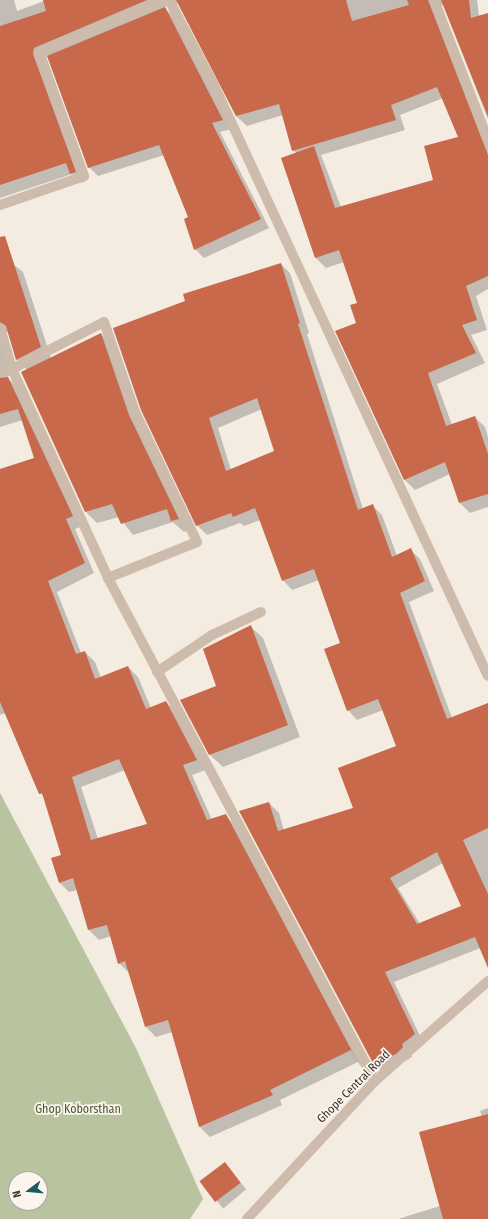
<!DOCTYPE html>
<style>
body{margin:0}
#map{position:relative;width:488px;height:1219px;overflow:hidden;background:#f4ebe1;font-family:"Fira Sans Condensed",sans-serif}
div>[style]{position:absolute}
.green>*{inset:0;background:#b8c4a0}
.shadow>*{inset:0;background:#0003;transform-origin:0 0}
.building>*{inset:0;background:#c8694b;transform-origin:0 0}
.street>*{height:10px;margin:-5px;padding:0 5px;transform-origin:5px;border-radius:5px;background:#cdbbac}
span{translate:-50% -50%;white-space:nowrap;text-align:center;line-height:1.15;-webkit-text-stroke:3.5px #fbf5ee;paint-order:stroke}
.street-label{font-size:12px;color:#3b302b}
.park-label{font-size:12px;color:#4a5a2e}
.north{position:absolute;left:8px;top:1171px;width:40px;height:40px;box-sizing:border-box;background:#fbf5ee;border:1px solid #aea6a0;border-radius:50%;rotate:254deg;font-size:11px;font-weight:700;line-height:16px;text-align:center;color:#3b302b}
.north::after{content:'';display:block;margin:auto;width:14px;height:18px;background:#1f5a5e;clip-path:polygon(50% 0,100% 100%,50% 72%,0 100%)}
</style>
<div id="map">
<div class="green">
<i style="clip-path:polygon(evenodd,0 793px,136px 1048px,203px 1199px,190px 1219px,0 1219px,0 793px,16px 1179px,40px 1179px,40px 1203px,16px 1203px,16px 1179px)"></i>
</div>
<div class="shadow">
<i style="clip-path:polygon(evenodd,0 0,14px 0,17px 11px,47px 0,477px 0,479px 16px,488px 14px,488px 119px,443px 4px,437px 13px,488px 144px,488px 289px,476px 296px,487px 330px,471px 335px,485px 363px,437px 384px,452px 425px,475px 417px,485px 427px,488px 437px,488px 507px,470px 513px,460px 503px,450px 474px,415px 490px,405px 480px,337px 331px,358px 323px,358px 304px,344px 262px,326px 268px,316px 258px,282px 159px,297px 154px,293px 150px,283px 115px,247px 126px,236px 116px,179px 3px,164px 7px,174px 17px,231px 129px,220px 132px,269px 228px,204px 258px,195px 249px,189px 218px,164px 155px,98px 176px,89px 167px,48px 56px,43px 58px,42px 65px,85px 182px,80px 183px,72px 174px,0 198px,0 0,443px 98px,459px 137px,435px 180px,341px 207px,321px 155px,405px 130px,400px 115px,443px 98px)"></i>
<i style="clip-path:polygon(evenodd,0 254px,23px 272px,51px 358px,101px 334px,112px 345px,189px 530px,184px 532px,173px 522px,133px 535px,119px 517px,97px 523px,86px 512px,22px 372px,27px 370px,17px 359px,8px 332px,3px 336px,13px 374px,7px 377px,18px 388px,82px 526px,75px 529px,94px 573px,57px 592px,81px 653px,85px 652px,95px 662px,101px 678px,128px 667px,138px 677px,151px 708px,166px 702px,176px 712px,206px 770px,192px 775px,212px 820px,226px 816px,236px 826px,369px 1076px,358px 1062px,280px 1100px,282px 1105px,210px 1137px,200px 1127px,172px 1032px,156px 1037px,146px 1027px,129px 973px,119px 963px,111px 936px,99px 940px,89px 930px,77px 890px,69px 892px,59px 882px,63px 856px,45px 798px,40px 793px,6px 713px,0 715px,0 470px,35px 459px,23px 420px,0 427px,0 254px,125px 770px,148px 824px,98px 839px,81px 787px,125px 770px)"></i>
<i style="clip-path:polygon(evenodd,281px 264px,290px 273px,309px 333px,307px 334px,363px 509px,372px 505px,382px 515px,397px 556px,411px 550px,420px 559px,434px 591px,409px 602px,452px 718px,488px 704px,488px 945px,394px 982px,424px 1044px,411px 1054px,412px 1057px,384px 1074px,375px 1064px,240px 811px,269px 803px,279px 813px,284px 831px,354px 808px,397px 747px,383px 710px,357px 720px,348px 710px,341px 644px,319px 580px,292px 590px,283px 580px,260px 520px,244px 526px,240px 523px,207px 535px,197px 525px,186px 302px,281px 264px,262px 409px,275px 452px,231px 470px,218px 428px,262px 409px,281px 264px,443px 863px,462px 906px,420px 924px,398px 888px,443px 863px)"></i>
<i style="clip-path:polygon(250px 626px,263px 638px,300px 737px,223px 767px,210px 755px,181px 700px,218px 687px)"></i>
<i style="clip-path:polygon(488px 1108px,488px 1188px,480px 1219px,398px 1219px,440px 1206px,482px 1117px,480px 1111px)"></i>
<i style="left:225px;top:1164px;width:33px;height:30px;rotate:50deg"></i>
</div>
<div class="building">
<i style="clip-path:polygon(43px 0,147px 0,34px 48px,33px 54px,76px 172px,70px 174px,66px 163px,0 185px,0 26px,46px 11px)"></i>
<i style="clip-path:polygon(176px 0,346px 0,352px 21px,409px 5px,407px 0,428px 0,488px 155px,488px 276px,466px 286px,477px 320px,462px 325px,476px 353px,428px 373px,446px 426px,475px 416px,488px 454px,488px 494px,459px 503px,445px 462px,404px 480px,335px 331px,356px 323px,350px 305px,357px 303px,339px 250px,315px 258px,281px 158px,314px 146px,335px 208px,433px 180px,424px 146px,458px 137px,437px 87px,391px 105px,396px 120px,292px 151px,279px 104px,236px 116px)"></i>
<i style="clip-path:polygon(441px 0,469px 0,471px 18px,488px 13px,488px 117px)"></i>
<i style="clip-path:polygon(165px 7px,223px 120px,212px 123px,261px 219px,194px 250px,184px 219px,188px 217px,159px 145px,88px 168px,47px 56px)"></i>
<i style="clip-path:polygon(5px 236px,41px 347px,16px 360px,6px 326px,0 322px,0 237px)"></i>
<i style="clip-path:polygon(evenodd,281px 263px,300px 323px,298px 324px,358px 510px,373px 504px,392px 557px,411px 548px,425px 581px,400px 593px,447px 719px,488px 703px,488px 828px,463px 840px,488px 894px,488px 968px,475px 937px,385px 972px,415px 1034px,402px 1044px,403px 1047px,396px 1054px,374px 1065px,239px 811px,269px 802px,278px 831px,353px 808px,338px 768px,396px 746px,378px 699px,347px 711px,324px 649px,340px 643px,314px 569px,282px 581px,255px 508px,233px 517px,231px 513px,196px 526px,141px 410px,113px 328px,185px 301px,183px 294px,281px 263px,257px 398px,274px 451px,226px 471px,209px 418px,257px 398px,281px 263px,437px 852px,461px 906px,417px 924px,390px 878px,437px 852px)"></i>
<i style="clip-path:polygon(101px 333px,129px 415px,179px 519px,171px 521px,167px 509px,121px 524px,112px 504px,85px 512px,21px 372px)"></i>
<i style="clip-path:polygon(evenodd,8px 377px,73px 516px,66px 519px,85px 563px,48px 581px,76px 654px,85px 651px,95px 679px,128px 666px,146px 709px,166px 701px,197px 760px,183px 765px,207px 820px,226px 814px,362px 1070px,351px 1050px,270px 1090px,273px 1095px,199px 1127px,168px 1020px,145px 1027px,125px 961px,118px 964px,107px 925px,88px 930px,73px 878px,59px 883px,51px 858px,61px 855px,42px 793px,39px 794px,0 702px,0 469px,34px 458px,18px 409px,0 414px,0 378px,8px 377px,119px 759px,147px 824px,91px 840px,72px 777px,119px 759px)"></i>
<i style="clip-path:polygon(251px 625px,288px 725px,209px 755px,180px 700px,216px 686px,203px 649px)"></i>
<i style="clip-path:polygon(488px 1114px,488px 1219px,443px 1219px,419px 1132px)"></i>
<i style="left:225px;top:1162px;width:26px;height:32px;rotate:53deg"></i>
</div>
<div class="street">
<i style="left:169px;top:0;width:96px;rotate:62.1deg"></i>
<i style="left:214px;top:85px;width:651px;rotate:65.13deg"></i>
<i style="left:434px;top:0;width:150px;rotate:68.9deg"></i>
<i style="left:0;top:205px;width:89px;rotate:-19deg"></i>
<i style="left:84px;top:176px;width:132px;rotate:-109.9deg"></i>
<i style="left:39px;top:52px;width:135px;rotate:-22.6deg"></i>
<i style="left:0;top:328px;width:43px;rotate:73.7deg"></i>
<i style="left:12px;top:369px;width:103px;rotate:-27.1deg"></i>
<i style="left:104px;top:322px;width:95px;rotate:71deg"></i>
<i style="left:135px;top:412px;width:144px;rotate:64.5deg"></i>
<i style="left:197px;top:542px;width:96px;rotate:158deg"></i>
<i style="left:0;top:372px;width:12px;rotate:-14deg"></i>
<i style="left:12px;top:369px;width:230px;rotate:65.3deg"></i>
<i style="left:108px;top:578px;width:569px;rotate:62.04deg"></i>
<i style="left:157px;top:672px;width:66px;rotate:-33.9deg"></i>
<i style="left:212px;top:635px;width:54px;rotate:-25.1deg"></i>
<i style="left:247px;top:1219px;width:188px;rotate:-47.2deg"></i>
<i style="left:375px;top:1081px;width:151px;rotate:-41.5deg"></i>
</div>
<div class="street-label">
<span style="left:354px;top:1087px;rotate:-45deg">Ghope Central Road</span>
</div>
<div class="park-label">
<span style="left:78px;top:1110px">Ghop Koborsthan</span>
</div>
<div class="north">N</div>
</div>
